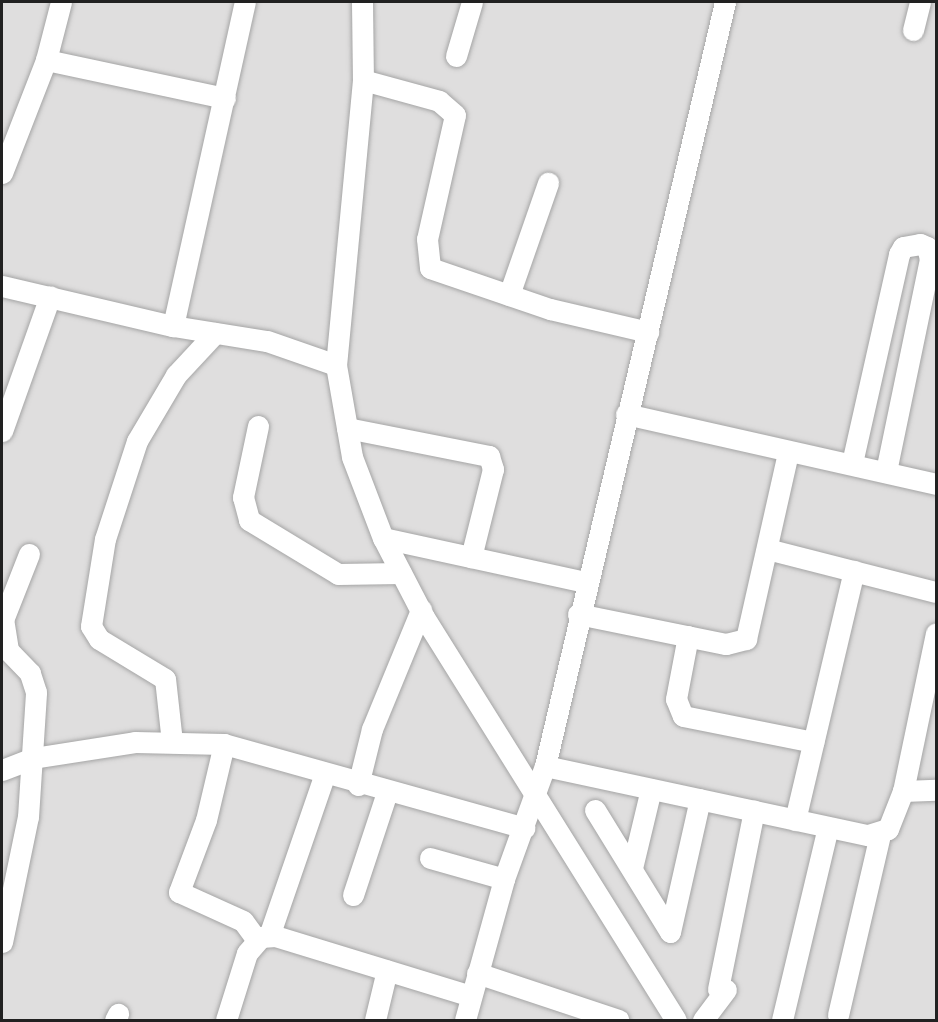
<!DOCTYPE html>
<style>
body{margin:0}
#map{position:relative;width:938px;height:1022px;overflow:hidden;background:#f1eee8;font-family:Helvetica,sans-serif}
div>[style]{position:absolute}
.residential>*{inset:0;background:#dfdede;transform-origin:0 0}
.roads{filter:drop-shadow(0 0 2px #a5a5a5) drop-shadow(0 0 2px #a5a5a5)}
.minor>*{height:21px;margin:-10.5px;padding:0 10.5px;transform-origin:10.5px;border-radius:10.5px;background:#fff}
span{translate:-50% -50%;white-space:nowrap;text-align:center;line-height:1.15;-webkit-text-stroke:4.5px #fff;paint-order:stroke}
.frame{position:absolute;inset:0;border:3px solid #212121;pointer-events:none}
</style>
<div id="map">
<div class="residential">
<i style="left:2px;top:2px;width:934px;height:1018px"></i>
</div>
<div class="roads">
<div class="minor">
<i style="left:362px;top:2px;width:78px;rotate:89.3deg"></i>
<i style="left:363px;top:80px;width:286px;rotate:95.4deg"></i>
<i style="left:336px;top:365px;width:93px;rotate:80.1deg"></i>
<i style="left:352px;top:457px;width:87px;rotate:69.1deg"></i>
<i style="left:383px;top:538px;width:89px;rotate:62.6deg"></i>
<i style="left:424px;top:617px;width:475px;rotate:58deg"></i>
<i style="left:913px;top:30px;width:29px;rotate:-76deg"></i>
<i style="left:456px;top:56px;width:56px;rotate:-73.5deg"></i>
<i style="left:46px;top:60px;width:60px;rotate:-75.5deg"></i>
<i style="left:363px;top:80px;width:79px;rotate:15.4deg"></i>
<i style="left:439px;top:101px;width:21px;rotate:41deg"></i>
<i style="left:455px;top:115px;width:127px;rotate:102.7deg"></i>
<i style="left:427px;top:239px;width:29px;rotate:84deg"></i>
<i style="left:430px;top:268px;width:127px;rotate:18.9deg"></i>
<i style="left:550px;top:309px;width:101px;rotate:13.2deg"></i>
<i style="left:2px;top:173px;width:121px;rotate:-68.7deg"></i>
<i style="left:46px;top:60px;width:183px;rotate:12deg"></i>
<i style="left:2px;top:286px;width:176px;rotate:13.2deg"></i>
<i style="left:173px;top:326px;width:95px;rotate:9.1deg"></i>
<i style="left:267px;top:341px;width:73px;rotate:19.2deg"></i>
<i style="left:509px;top:295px;width:119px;rotate:-70.8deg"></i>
<i style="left:173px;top:326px;width:332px;rotate:-77.5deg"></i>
<i style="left:626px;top:414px;width:318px;rotate:12.7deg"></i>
<i style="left:258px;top:426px;width:73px;rotate:101.9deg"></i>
<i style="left:243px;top:497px;width:24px;rotate:75deg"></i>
<i style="left:249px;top:520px;width:104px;rotate:31.2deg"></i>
<i style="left:338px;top:574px;width:63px;rotate:-0.9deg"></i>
<i style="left:347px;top:428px;width:145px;rotate:11.2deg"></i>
<i style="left:489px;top:456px;width:14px;rotate:73deg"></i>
<i style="left:493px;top:469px;width:91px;rotate:104deg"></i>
<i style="left:2px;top:431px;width:143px;rotate:-70.4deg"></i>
<i style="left:852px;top:463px;width:214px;rotate:-77.3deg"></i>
<i style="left:899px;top:254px;width:8px;rotate:-60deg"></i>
<i style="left:903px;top:247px;width:17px;rotate:-10deg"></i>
<i style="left:920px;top:244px;width:8px;rotate:23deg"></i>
<i style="left:927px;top:247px;width:12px;rotate:76deg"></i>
<i style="left:930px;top:259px;width:217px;rotate:101.7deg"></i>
<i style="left:383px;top:538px;width:207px;rotate:12.3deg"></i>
<i style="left:767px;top:549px;width:174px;rotate:14.3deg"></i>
<i style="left:578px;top:614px;width:151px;rotate:11.5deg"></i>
<i style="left:726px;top:644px;width:21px;rotate:-14deg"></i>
<i style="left:746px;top:639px;width:192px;rotate:-77.3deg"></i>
<i style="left:688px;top:636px;width:64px;rotate:100.8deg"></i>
<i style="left:676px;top:699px;width:18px;rotate:68deg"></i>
<i style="left:683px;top:716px;width:133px;rotate:11.3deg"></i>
<i style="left:172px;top:742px;width:63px;rotate:-96.3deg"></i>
<i style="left:165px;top:679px;width:77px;rotate:-148.8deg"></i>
<i style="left:99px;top:639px;width:15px;rotate:-122deg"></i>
<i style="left:91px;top:626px;width:88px;rotate:-80.9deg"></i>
<i style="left:105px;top:539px;width:103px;rotate:-71.9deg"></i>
<i style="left:137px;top:441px;width:77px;rotate:-59.4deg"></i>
<i style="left:176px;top:375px;width:57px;rotate:-47.1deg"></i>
<i style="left:224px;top:744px;width:78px;rotate:103.3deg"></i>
<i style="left:206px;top:820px;width:77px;rotate:110.6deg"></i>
<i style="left:179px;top:892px;width:70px;rotate:24.4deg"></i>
<i style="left:243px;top:921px;width:24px;rotate:54deg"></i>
<i style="left:545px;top:766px;width:330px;rotate:12.1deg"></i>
<i style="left:868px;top:835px;width:21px;rotate:-17deg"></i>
<i style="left:888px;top:829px;width:41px;rotate:-68.5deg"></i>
<i style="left:903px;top:791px;width:33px;rotate:-2deg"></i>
<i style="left:2px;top:770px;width:33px;rotate:-21deg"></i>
<i style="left:33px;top:758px;width:103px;rotate:-8.9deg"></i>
<i style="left:135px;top:742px;width:89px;rotate:1.3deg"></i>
<i style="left:224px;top:744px;width:312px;rotate:15.6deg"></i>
<i style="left:358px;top:785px;width:58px;rotate:-76deg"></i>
<i style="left:372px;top:729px;width:129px;rotate:-67.6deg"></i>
<i style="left:903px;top:791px;width:161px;rotate:-78.2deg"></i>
<i style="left:595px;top:810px;width:143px;rotate:58.4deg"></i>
<i style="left:670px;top:932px;width:136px;rotate:-77.3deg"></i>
<i style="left:795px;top:820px;width:256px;rotate:-76.7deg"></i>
<i style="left:430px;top:858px;width:77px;rotate:15.8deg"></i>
<i style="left:632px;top:868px;width:81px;rotate:-76.5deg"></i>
<i style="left:353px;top:895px;width:108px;rotate:-71.7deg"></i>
<i style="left:269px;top:936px;width:172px;rotate:-71deg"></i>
<i style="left:2px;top:942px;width:128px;rotate:-78.3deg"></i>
<i style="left:28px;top:817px;width:125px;rotate:-86.3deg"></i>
<i style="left:36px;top:692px;width:20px;rotate:-108deg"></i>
<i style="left:30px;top:673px;width:32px;rotate:-134deg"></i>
<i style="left:8px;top:650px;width:30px;rotate:-99deg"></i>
<i style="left:3px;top:620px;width:71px;rotate:-68.5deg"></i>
<i style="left:477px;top:973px;width:149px;rotate:18.4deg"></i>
<i style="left:718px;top:989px;width:182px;rotate:-78.6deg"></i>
<i style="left:838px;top:1015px;width:185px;rotate:-76.9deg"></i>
<i style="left:115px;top:1020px;width:7px;rotate:-63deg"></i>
<i style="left:226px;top:1020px;width:70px;rotate:-72.6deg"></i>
<i style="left:247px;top:953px;width:21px;rotate:-49deg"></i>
<i style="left:261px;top:937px;width:14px;rotate:-4deg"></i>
<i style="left:275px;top:936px;width:205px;rotate:17deg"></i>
<i style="left:375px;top:1020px;width:51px;rotate:-76.5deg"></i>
<i style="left:465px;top:1020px;width:146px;rotate:-74.5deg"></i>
<i style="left:504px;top:879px;width:120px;rotate:-70.1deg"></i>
<i style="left:545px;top:766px;width:785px;rotate:-76.74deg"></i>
<i style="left:703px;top:1020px;width:38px;rotate:-53deg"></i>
<i style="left:782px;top:1020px;width:198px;rotate:-76.6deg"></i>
</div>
</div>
<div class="frame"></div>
</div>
